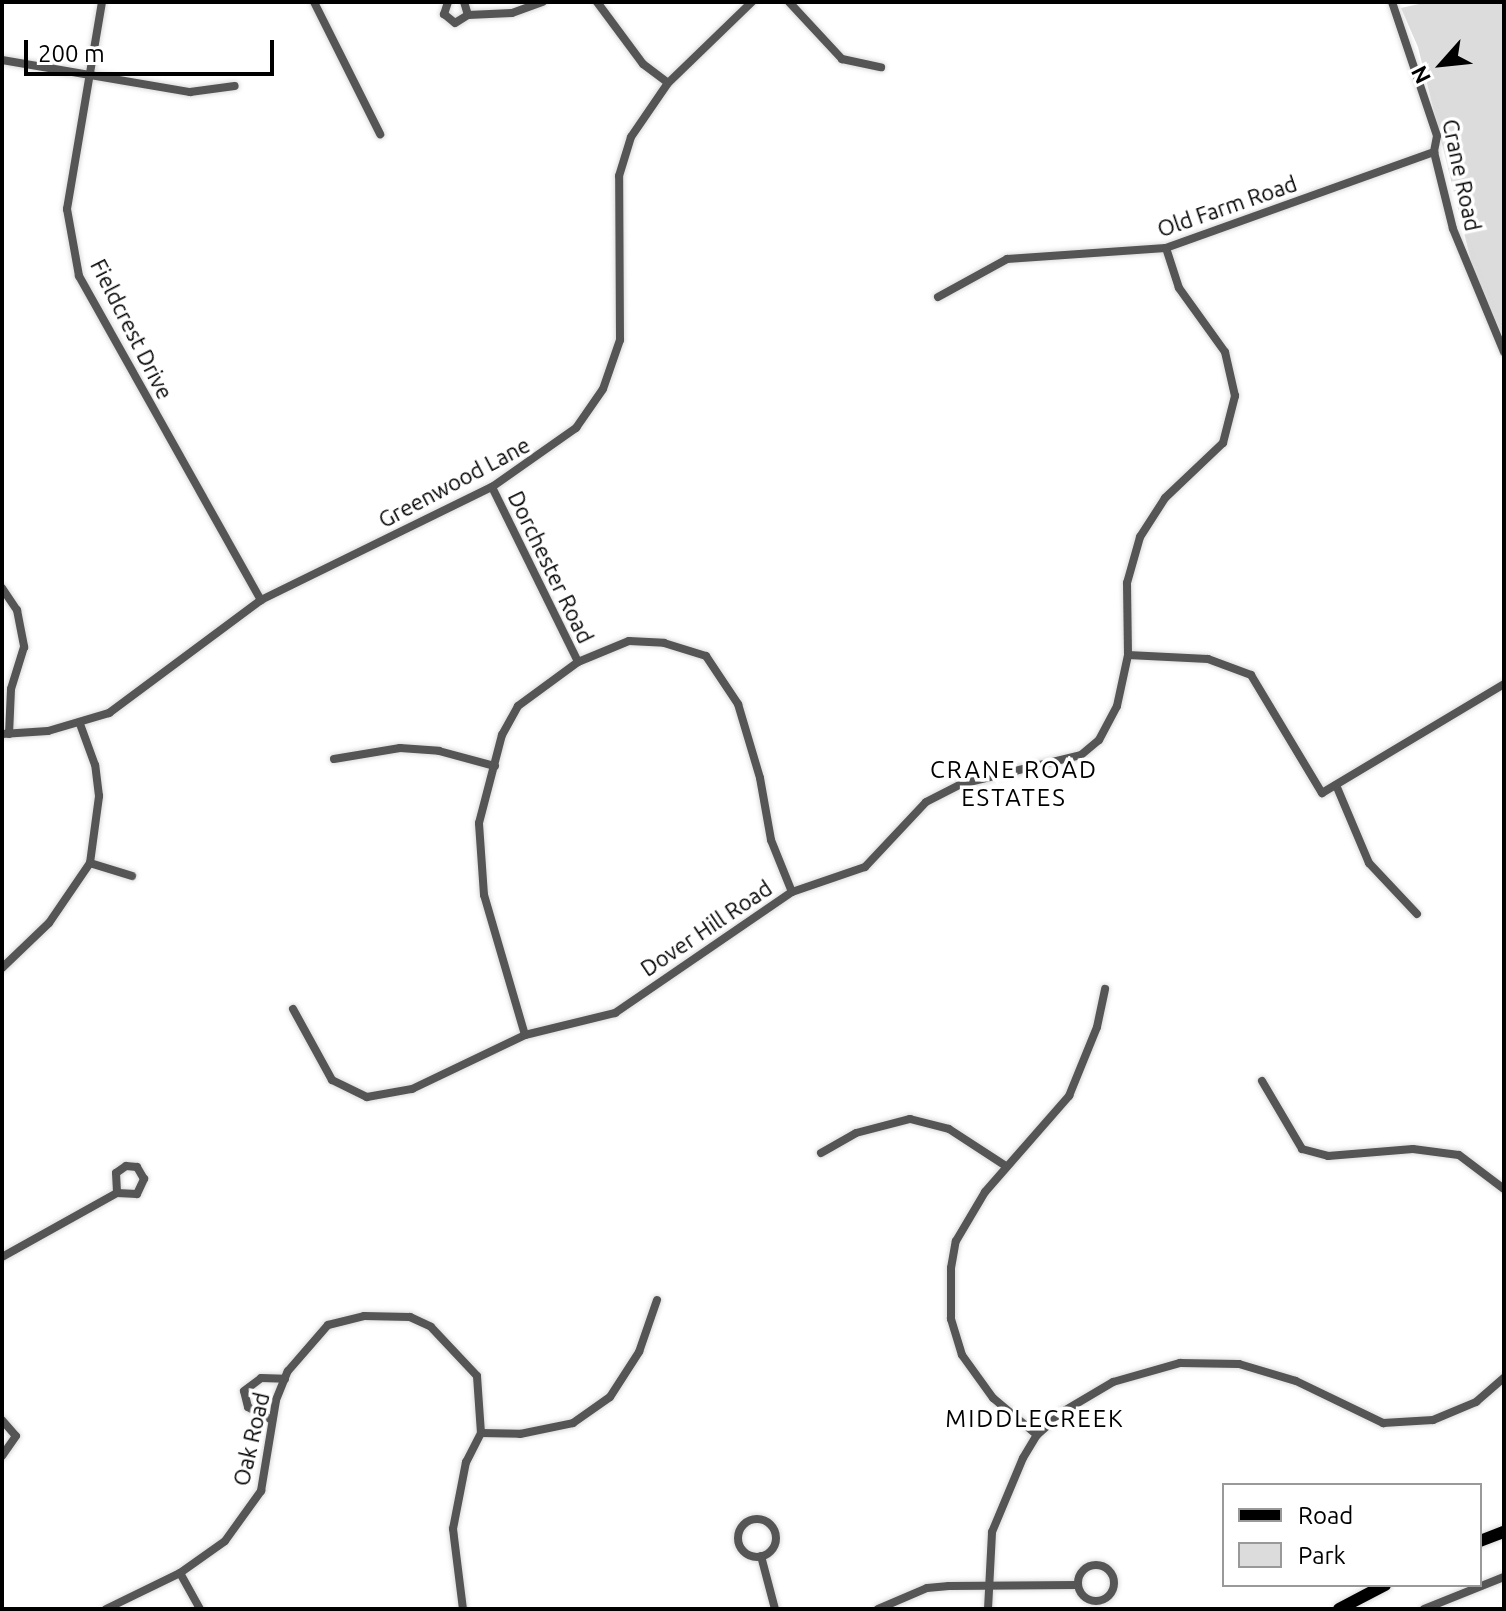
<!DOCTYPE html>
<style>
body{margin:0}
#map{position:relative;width:1506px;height:1611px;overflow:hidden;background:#fff;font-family:Ubuntu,sans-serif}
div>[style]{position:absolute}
.green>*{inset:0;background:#dcdcdc}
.roads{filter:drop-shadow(0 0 2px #dbdbdb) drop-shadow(0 0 2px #dbdbdb)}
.minor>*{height:8px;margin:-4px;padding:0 4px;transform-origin:4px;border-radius:4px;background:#555}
.minor>.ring{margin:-4px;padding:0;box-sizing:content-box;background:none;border:8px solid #555;border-radius:50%}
.primary>*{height:12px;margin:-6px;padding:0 6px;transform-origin:6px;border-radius:6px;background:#000}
span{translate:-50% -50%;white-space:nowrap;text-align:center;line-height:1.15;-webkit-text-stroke:7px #fff;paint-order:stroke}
.street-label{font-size:22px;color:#000}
.neighbourhood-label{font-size:24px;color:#000;letter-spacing:2px}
.frame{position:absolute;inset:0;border:4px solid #000;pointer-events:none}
.legend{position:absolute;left:1222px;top:1483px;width:260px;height:104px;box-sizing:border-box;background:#fff;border:2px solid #999;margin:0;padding:10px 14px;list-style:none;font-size:24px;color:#000}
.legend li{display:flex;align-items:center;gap:16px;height:40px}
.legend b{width:40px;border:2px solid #999}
.north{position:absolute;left:1402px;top:24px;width:80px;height:80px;-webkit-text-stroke:6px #fff;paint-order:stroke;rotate:243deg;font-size:22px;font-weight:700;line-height:32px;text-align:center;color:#000}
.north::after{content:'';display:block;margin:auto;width:28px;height:36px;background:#000;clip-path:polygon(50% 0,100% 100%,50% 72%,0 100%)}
.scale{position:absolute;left:24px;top:40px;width:250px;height:36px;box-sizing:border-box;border:4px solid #000;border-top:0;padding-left:10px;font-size:24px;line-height:28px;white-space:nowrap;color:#000;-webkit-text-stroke:6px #fff;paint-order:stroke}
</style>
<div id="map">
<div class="green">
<i style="clip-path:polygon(1428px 2px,1504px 2px,1504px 339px,1474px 273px,1418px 47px,1401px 8px)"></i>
</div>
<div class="roads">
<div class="minor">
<i style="left:102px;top:2px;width:210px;rotate:99.6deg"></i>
<i style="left:67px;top:209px;width:68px;rotate:79.8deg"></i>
<i style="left:79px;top:276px;width:372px;rotate:60.7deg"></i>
<i style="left:314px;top:2px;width:148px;rotate:63.4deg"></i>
<i style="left:448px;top:2px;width:13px;rotate:108deg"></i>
<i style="left:444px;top:14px;width:14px;rotate:39deg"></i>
<i style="left:455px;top:23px;width:15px;rotate:-32deg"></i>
<i style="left:468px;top:15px;width:14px;rotate:-107deg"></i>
<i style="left:597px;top:2px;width:77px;rotate:53.4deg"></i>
<i style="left:643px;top:64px;width:31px;rotate:37deg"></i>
<i style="left:789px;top:2px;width:78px;rotate:47.1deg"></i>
<i style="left:842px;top:59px;width:40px;rotate:12deg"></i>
<i style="left:1392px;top:2px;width:141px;rotate:71.4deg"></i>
<i style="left:1437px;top:136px;width:16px;rotate:101deg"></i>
<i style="left:1434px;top:152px;width:79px;rotate:76.1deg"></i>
<i style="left:1453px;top:229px;width:133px;rotate:67.5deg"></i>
<i style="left:468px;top:15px;width:44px;rotate:-2.6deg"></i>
<i style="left:512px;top:13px;width:33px;rotate:-20deg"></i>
<i style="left:2px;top:60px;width:191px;rotate:9.7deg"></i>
<i style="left:190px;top:92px;width:45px;rotate:-7.6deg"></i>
<i style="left:938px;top:297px;width:79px;rotate:-28.8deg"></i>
<i style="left:1007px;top:259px;width:159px;rotate:-4deg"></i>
<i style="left:1166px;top:248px;width:285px;rotate:-19.7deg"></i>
<i style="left:492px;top:487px;width:195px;rotate:63.8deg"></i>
<i style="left:2px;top:588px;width:27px;rotate:56deg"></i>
<i style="left:17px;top:610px;width:38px;rotate:79deg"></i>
<i style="left:24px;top:647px;width:44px;rotate:107.2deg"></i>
<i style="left:11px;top:689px;width:45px;rotate:92.5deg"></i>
<i style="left:1128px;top:655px;width:80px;rotate:2.9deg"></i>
<i style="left:1208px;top:659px;width:46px;rotate:20.4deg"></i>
<i style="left:1251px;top:675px;width:138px;rotate:59deg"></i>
<i style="left:1322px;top:793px;width:212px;rotate:-30.9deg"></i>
<i style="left:2px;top:734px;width:46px;rotate:-3.7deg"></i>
<i style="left:48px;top:731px;width:64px;rotate:-16.4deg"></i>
<i style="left:109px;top:713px;width:189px;rotate:-36.6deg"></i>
<i style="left:261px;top:600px;width:257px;rotate:-26.1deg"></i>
<i style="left:492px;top:487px;width:103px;rotate:-35.1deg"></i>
<i style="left:576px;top:428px;width:47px;rotate:-55.3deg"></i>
<i style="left:603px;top:389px;width:52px;rotate:-70.9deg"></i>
<i style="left:620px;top:340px;width:164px;rotate:-90.3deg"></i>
<i style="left:619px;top:176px;width:41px;rotate:-72.9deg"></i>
<i style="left:631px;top:137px;width:65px;rotate:-55.6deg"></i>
<i style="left:668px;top:83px;width:117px;rotate:-44deg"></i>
<i style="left:334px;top:759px;width:67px;rotate:-9.5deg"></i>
<i style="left:400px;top:748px;width:39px;rotate:4deg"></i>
<i style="left:439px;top:751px;width:58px;rotate:15deg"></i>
<i style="left:1336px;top:785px;width:85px;rotate:67.1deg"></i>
<i style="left:1369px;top:863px;width:70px;rotate:46.7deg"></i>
<i style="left:90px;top:863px;width:44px;rotate:17.2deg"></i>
<i style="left:2px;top:968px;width:65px;rotate:-43.8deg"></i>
<i style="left:49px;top:923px;width:73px;rotate:-55.7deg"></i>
<i style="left:90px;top:863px;width:68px;rotate:-82.3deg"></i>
<i style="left:99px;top:796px;width:31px;rotate:-97deg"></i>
<i style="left:95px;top:765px;width:44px;rotate:-110.1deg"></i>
<i style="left:293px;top:1009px;width:81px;rotate:61.2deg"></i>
<i style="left:332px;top:1080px;width:39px;rotate:26deg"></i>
<i style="left:367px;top:1097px;width:46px;rotate:-10.1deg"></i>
<i style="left:412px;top:1089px;width:125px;rotate:-25.5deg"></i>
<i style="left:525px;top:1035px;width:93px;rotate:-13.7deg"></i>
<i style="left:615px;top:1013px;width:214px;rotate:-34.4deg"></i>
<i style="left:792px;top:892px;width:77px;rotate:-18.9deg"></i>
<i style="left:865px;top:867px;width:89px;rotate:-46.8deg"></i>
<i style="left:926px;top:802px;width:39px;rotate:-27deg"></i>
<i style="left:961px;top:784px;width:123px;rotate:-13.6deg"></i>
<i style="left:1081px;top:755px;width:23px;rotate:-40deg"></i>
<i style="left:1099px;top:740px;width:38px;rotate:-62deg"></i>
<i style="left:1117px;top:706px;width:52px;rotate:-77.8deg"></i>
<i style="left:1128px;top:655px;width:72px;rotate:-90.8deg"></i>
<i style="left:1127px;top:583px;width:48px;rotate:-74.2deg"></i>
<i style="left:1140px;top:537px;width:46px;rotate:-57.3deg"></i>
<i style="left:1165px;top:498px;width:80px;rotate:-43.5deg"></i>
<i style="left:1223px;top:443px;width:49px;rotate:-75.7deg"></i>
<i style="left:1235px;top:396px;width:45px;rotate:-102.8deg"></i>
<i style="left:1225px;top:352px;width:79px;rotate:-125.7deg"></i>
<i style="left:1179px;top:288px;width:42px;rotate:-108deg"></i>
<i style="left:525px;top:1035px;width:146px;rotate:-106.3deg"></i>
<i style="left:484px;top:895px;width:72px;rotate:-94deg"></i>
<i style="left:479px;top:823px;width:91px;rotate:-75.4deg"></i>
<i style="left:502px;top:735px;width:33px;rotate:-61deg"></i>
<i style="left:518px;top:706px;width:74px;rotate:-36.3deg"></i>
<i style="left:578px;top:662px;width:55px;rotate:-22.4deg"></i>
<i style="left:629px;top:641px;width:35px;rotate:3deg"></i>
<i style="left:664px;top:643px;width:44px;rotate:17.2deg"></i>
<i style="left:706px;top:656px;width:58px;rotate:56.3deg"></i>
<i style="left:738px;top:704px;width:77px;rotate:73.4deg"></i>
<i style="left:760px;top:778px;width:63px;rotate:79.9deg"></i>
<i style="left:771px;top:840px;width:56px;rotate:68deg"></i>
<i style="left:1262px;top:1081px;width:79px;rotate:59.5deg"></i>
<i style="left:1302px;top:1149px;width:27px;rotate:15deg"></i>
<i style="left:1328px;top:1156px;width:85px;rotate:-4.7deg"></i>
<i style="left:1413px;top:1149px;width:46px;rotate:7.4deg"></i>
<i style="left:1459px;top:1155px;width:56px;rotate:37.1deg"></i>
<i style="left:821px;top:1153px;width:40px;rotate:-29.7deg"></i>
<i style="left:856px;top:1133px;width:56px;rotate:-14.5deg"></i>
<i style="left:910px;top:1119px;width:40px;rotate:14.4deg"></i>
<i style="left:949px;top:1129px;width:68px;rotate:33deg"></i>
<i style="left:2px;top:1257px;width:132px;rotate:-29.1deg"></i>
<i style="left:117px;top:1193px;width:20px;rotate:3deg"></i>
<i style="left:137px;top:1194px;width:17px;rotate:-65deg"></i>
<i style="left:144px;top:1179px;width:14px;rotate:-120deg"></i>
<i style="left:137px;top:1167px;width:11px;rotate:-175deg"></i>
<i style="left:126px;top:1166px;width:12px;rotate:145deg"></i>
<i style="left:116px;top:1173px;width:20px;rotate:87deg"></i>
<i style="left:2px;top:1420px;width:21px;rotate:49deg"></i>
<i style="left:16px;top:1436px;width:24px;rotate:125deg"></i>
<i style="left:272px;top:1420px;width:27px;rotate:-152deg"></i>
<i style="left:248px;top:1407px;width:16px;rotate:-104deg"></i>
<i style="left:244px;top:1391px;width:21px;rotate:-37deg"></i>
<i style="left:261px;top:1378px;width:24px;rotate:2deg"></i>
<i style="left:481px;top:1433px;width:39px;rotate:1deg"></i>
<i style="left:520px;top:1434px;width:54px;rotate:-11.7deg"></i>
<i style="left:573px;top:1423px;width:45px;rotate:-35.1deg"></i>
<i style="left:610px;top:1397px;width:54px;rotate:-57.2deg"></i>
<i style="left:639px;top:1352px;width:55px;rotate:-70.9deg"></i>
<i style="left:1037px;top:1435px;width:57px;rotate:-139.9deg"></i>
<i style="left:993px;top:1398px;width:53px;rotate:-125.8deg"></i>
<i style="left:962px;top:1355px;width:38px;rotate:-107deg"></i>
<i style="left:951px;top:1319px;width:51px;rotate:-90deg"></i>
<i style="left:951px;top:1268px;width:27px;rotate:-80deg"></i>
<i style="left:956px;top:1241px;width:57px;rotate:-59.4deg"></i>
<i style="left:985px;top:1192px;width:128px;rotate:-48.8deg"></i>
<i style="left:1069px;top:1096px;width:74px;rotate:-67.9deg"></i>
<i style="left:1097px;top:1027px;width:39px;rotate:-78deg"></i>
<i class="ring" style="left:738px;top:1519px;width:30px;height:30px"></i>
<i style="left:761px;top:1556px;width:55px;rotate:75.2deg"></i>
<i class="ring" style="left:1078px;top:1565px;width:28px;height:28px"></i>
<i style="left:180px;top:1573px;width:41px;rotate:60.9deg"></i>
<i style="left:106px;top:1609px;width:82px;rotate:-25.9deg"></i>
<i style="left:180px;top:1573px;width:55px;rotate:-35.4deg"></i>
<i style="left:225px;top:1541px;width:62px;rotate:-54.2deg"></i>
<i style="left:261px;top:1491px;width:92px;rotate:-80.6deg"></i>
<i style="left:276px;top:1400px;width:31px;rotate:-68deg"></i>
<i style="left:288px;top:1371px;width:61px;rotate:-49deg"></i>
<i style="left:328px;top:1325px;width:37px;rotate:-14deg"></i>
<i style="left:364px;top:1316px;width:46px;rotate:1.2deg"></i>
<i style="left:410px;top:1317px;width:23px;rotate:25deg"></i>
<i style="left:431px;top:1327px;width:67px;rotate:46.8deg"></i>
<i style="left:477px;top:1376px;width:57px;rotate:86deg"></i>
<i style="left:481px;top:1433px;width:33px;rotate:117deg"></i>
<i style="left:466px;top:1462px;width:68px;rotate:101deg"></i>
<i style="left:453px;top:1529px;width:81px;rotate:82.9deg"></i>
<i style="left:878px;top:1609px;width:53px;rotate:-23.2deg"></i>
<i style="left:927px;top:1588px;width:22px;rotate:-5deg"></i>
<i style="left:949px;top:1586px;width:128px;rotate:-0.4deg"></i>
<i style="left:988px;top:1609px;width:77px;rotate:-87deg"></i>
<i style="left:992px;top:1532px;width:80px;rotate:-67.3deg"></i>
<i style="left:1023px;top:1458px;width:27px;rotate:-59deg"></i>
<i style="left:1037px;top:1435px;width:36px;rotate:-42deg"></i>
<i style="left:1064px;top:1411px;width:57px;rotate:-30.6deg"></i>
<i style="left:1113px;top:1382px;width:70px;rotate:-15.8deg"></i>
<i style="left:1180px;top:1363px;width:59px;rotate:1deg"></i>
<i style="left:1239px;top:1364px;width:59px;rotate:16.6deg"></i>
<i style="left:1296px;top:1381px;width:97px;rotate:25.8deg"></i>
<i style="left:1383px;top:1423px;width:50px;rotate:-3.4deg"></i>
<i style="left:1433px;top:1420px;width:47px;rotate:-22.7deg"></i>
<i style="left:1476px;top:1402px;width:37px;rotate:-41deg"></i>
<i style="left:1424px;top:1609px;width:86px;rotate:-21.8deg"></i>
</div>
<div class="primary">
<i style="left:1480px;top:1541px;width:26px;rotate:-21deg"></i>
<i style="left:1339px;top:1609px;width:52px;rotate:-27.6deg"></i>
</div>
</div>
<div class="street-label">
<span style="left:1462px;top:175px;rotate:78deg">Crane Road</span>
<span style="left:1227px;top:206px;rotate:-19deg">Old Farm Road</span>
<span style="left:132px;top:329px;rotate:63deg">Fieldcrest Drive</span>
<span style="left:454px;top:482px;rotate:-28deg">Greenwood Lane</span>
<span style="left:551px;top:567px;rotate:64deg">Dorchester Road</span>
<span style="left:706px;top:928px;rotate:-34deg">Dover Hill Road</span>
<span style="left:251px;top:1439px;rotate:-77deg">Oak Road</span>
</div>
<div class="neighbourhood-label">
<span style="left:1014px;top:784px">CRANE ROAD<br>ESTATES</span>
<span style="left:1035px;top:1419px">MIDDLECREEK</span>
</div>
<div class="frame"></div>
<ul class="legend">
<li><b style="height:10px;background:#000"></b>Road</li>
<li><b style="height:22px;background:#dcdcdc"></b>Park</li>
</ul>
<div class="north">N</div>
<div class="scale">200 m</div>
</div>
